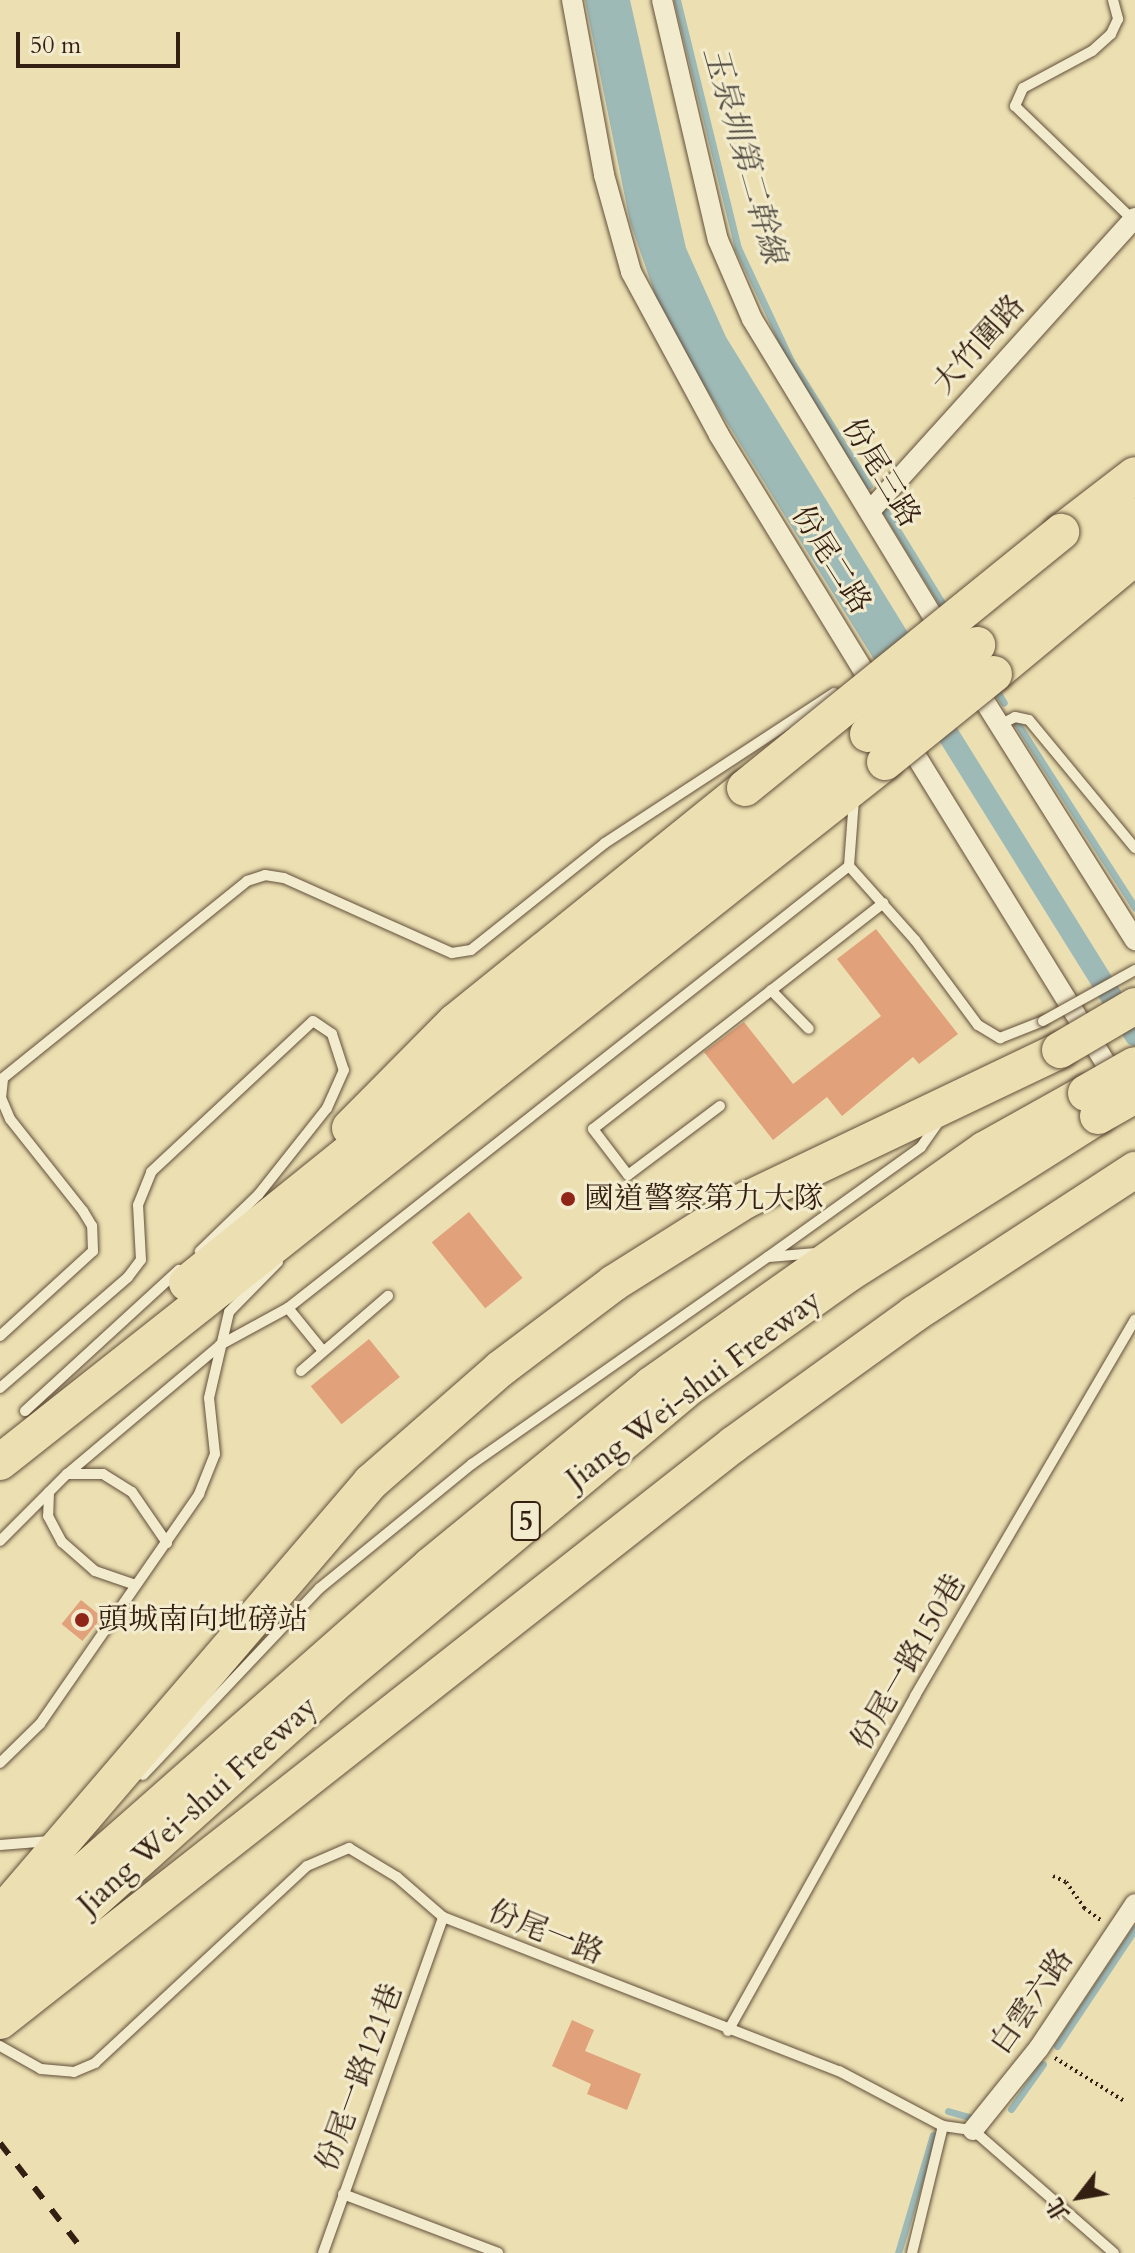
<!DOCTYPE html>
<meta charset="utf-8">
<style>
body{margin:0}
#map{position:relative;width:1135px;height:2253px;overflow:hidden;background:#ece0b2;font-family:Cardo,"Noto Serif TC",serif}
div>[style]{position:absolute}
.water>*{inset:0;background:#9ebab7}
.stream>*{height:7px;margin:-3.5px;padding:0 3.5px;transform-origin:3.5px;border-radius:3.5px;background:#9ebab7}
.canal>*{height:22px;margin:-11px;padding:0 11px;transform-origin:11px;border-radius:11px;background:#9ebab7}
.building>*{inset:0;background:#e1a17b;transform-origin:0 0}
.path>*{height:4px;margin-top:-2px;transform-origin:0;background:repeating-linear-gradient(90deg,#341f13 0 2px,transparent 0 6px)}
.roads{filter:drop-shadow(0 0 2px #624f3b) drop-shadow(0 0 2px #624f3b)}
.service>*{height:10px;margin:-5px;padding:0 5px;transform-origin:5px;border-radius:5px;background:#f3ebcd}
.minor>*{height:20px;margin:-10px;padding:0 10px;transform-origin:10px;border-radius:10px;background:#f3ebcd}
.motorway>*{height:36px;margin:-18px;padding:0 18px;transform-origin:18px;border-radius:18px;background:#ece0b2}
.rail>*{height:6px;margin-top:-3px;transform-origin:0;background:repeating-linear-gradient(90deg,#341f13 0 14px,transparent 0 28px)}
.bridges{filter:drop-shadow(0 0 2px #624f3b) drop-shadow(0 0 2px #624f3b)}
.service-bridge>*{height:10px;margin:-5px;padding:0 5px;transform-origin:5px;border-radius:5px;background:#f3ebcd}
.motorway-bridge>*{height:36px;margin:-18px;padding:0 18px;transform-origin:18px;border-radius:18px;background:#ece0b2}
.dots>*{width:22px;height:22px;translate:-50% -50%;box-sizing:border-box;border:4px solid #f3ebcd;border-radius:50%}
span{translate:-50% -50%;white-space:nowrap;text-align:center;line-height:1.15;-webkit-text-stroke:6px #f3ebcd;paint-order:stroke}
.shield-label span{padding:2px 6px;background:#f3ebcd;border:2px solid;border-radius:6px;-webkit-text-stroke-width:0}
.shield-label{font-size:28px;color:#341f13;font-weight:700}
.street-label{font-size:30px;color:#341f13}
.poi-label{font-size:30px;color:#341f13}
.left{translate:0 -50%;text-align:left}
.water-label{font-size:32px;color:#544e44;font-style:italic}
.north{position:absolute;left:1039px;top:2157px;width:80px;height:80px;-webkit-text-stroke:6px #f3ebcd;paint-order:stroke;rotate:239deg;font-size:22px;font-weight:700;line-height:32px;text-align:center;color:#341f13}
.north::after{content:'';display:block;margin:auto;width:28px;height:36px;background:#341f13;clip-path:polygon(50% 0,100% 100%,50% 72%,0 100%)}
.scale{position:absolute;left:16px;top:32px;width:164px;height:36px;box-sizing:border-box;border:4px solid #341f13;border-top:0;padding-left:10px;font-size:24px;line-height:28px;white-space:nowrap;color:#341f13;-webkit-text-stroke:6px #f3ebcd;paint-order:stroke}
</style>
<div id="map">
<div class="water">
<i style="clip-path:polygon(585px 0,630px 0,686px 248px,726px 337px,910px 636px,875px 661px,665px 323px,630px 222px)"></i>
</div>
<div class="stream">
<i style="left:677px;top:0;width:255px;rotate:76.2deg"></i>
<i style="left:738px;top:248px;width:125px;rotate:64.9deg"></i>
<i style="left:791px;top:361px;width:147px;rotate:58deg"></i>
<i style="left:885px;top:510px;width:121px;rotate:58.5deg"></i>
<i style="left:995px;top:688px;width:17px;rotate:59deg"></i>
<i style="left:1015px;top:720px;width:223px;rotate:57.4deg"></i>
<i style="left:1057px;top:2046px;width:141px;rotate:-56.3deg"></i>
<i style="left:1011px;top:2109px;width:55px;rotate:-54.6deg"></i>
<i style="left:948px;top:2111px;width:29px;rotate:16deg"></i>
<i style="left:898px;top:2253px;width:123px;rotate:-73.5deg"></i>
</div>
<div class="canal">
<i style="left:933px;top:710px;width:383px;rotate:58.1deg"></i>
</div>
<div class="building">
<i style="clip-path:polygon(876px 929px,958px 1034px,919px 1064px,913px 1057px,842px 1116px,827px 1097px,773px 1140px,704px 1052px,744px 1022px,793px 1084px,881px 1016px,837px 959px)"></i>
<i style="left:469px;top:1212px;width:85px;height:48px;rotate:51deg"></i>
<i style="left:369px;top:1339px;width:49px;height:75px;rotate:51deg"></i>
<i style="left:81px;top:1600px;width:27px;height:31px;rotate:39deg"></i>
<i style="clip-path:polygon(572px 2020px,594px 2030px,585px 2051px,641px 2074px,627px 2110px,587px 2094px,591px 2084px,552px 2066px)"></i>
</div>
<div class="path">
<i style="left:1053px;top:1876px;width:14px;rotate:25deg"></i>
<i style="left:1066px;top:1882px;width:32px;rotate:55deg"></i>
<i style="left:1084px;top:1908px;width:22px;rotate:36deg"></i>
<i style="left:1055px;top:2058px;width:81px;rotate:31.9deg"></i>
</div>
<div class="roads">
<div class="service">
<i style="left:1113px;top:0;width:20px;rotate:75deg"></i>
<i style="left:1118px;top:19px;width:17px;rotate:115deg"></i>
<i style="left:1111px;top:34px;width:25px;rotate:138deg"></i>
<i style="left:1092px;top:51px;width:78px;rotate:151.8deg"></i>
<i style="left:1023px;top:88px;width:20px;rotate:114deg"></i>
<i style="left:1015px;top:106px;width:164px;rotate:44deg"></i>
<i style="left:998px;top:726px;width:19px;rotate:-28deg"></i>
<i style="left:1015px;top:717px;width:14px;rotate:12deg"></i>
<i style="left:1029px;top:720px;width:166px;rotate:50.4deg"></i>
<i style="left:849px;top:866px;width:99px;rotate:48.3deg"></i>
<i style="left:915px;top:940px;width:106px;rotate:53.5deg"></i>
<i style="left:978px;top:1025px;width:26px;rotate:31deg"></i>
<i style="left:1000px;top:1038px;width:46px;rotate:-21.6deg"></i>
<i style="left:771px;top:990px;width:54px;rotate:45.7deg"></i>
<i style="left:720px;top:1106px;width:115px;rotate:143.1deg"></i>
<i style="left:628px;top:1175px;width:58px;rotate:-127.3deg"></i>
<i style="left:593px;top:1129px;width:368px;rotate:-37.9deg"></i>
<i style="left:769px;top:1256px;width:187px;rotate:-35.6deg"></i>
<i style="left:921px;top:1147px;width:33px;rotate:-55deg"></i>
<i style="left:288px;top:1308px;width:55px;rotate:50.9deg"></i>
<i style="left:0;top:1336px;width:126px;rotate:-42.4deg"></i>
<i style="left:93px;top:1251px;width:25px;rotate:-92deg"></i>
<i style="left:92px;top:1226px;width:17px;rotate:-121deg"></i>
<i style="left:83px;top:1211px;width:117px;rotate:-128.4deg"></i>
<i style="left:10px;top:1119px;width:23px;rotate:-113deg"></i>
<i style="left:1px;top:1098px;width:20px;rotate:-84deg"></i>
<i style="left:3px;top:1078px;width:314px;rotate:-38.9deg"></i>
<i style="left:247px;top:881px;width:19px;rotate:-18deg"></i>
<i style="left:265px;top:875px;width:19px;rotate:9deg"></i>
<i style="left:284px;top:878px;width:184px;rotate:24.1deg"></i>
<i style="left:452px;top:953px;width:19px;rotate:-9deg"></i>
<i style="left:471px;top:950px;width:171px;rotate:-38.6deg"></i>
<i style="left:605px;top:843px;width:274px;rotate:-33.2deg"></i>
<i style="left:301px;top:1371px;width:115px;rotate:-40.8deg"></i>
<i style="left:0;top:1388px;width:169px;rotate:-40.9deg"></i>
<i style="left:128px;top:1277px;width:21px;rotate:-53deg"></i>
<i style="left:141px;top:1260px;width:55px;rotate:-93.1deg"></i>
<i style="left:138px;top:1205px;width:35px;rotate:-68deg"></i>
<i style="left:151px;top:1172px;width:221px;rotate:-43deg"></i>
<i style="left:313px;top:1021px;width:23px;rotate:34deg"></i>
<i style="left:332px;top:1034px;width:38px;rotate:72deg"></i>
<i style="left:344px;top:1070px;width:42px;rotate:114.1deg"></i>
<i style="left:327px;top:1108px;width:111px;rotate:128.4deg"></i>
<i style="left:258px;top:1195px;width:81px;rotate:136deg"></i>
<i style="left:25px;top:1411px;width:209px;rotate:-42.5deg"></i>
<i style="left:67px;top:1474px;width:36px"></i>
<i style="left:103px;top:1474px;width:34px;rotate:32deg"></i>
<i style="left:132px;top:1492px;width:62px;rotate:55.5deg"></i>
<i style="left:49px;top:1492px;width:24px;rotate:92deg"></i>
<i style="left:48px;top:1516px;width:30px;rotate:62deg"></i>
<i style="left:62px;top:1542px;width:44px;rotate:41.3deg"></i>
<i style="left:95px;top:1571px;width:43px;rotate:18.9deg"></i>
<i style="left:0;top:1541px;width:95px;rotate:-45deg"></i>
<i style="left:67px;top:1474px;width:200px;rotate:-40.1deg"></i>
<i style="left:220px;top:1345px;width:77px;rotate:-28.6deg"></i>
<i style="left:288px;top:1308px;width:714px;rotate:-38.23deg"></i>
<i style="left:849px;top:866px;width:67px;rotate:-85.7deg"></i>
<i style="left:0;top:1763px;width:56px;rotate:-44.3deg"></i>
<i style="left:40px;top:1724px;width:280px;rotate:-55.3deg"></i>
<i style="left:199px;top:1494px;width:43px;rotate:-68.2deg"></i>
<i style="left:215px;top:1454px;width:56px;rotate:-96.1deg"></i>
<i style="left:209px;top:1398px;width:88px;rotate:-76.9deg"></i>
<i style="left:229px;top:1312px;width:70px;rotate:-45.6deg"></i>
<i style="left:143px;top:1775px;width:257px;rotate:-46.6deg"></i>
<i style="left:320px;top:1588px;width:196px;rotate:-39.2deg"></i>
<i style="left:472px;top:1464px;width:361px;rotate:-35deg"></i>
<i style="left:768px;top:1257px;width:49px;rotate:-4.7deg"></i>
<i style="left:0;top:1845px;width:50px;rotate:-4.6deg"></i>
<i style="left:728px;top:2031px;width:384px;rotate:-60.8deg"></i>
<i style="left:915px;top:1696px;width:436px;rotate:-59.7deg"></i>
<i style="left:0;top:2046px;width:47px;rotate:29.3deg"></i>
<i style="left:41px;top:2069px;width:33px;rotate:5deg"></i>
<i style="left:74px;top:2072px;width:23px;rotate:-23deg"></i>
<i style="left:95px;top:2063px;width:289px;rotate:-42.9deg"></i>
<i style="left:307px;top:1866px;width:46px;rotate:-23.2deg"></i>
<i style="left:349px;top:1848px;width:56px;rotate:31.1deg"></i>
<i style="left:397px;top:1877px;width:61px;rotate:41deg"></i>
<i style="left:443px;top:1917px;width:425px;rotate:21.3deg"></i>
<i style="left:839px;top:2071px;width:118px;rotate:27.9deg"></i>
<i style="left:943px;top:2126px;width:30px;rotate:8deg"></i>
<i style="left:973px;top:2130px;width:187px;rotate:41.1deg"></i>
<i style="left:343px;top:2194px;width:166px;rotate:20.8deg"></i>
<i style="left:323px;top:2253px;width:357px;rotate:-70.3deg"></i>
<i style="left:912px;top:2253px;width:131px;rotate:-76.3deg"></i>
</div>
<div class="minor">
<i style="left:572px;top:0;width:178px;rotate:79.6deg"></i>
<i style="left:604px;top:175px;width:101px;rotate:74.4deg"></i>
<i style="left:631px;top:272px;width:185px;rotate:61.6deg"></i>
<i style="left:719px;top:435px;width:300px;rotate:58.5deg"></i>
<i style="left:662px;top:0;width:246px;rotate:76.9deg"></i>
<i style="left:718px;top:240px;width:86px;rotate:66.7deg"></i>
<i style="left:752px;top:319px;width:370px;rotate:58.7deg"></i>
<i style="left:870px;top:511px;width:395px;rotate:-47.9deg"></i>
<i style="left:973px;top:683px;width:304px;rotate:57.8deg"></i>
<i style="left:903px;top:735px;width:408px;rotate:58.3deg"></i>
<i style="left:973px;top:2130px;width:105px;rotate:-51.2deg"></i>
<i style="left:1039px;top:2048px;width:173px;rotate:-56.3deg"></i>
</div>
<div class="motorway">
<i style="left:1061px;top:532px;width:93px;rotate:-37.6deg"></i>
<i style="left:977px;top:645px;width:204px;rotate:-39.2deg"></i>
<i style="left:994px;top:674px;width:183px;rotate:-39.7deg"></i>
<i style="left:350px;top:1128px;width:149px;rotate:-45.3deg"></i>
<i style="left:455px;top:1022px;width:373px;rotate:-38.9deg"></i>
<i style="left:187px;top:1283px;width:875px;rotate:-38.87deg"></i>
<i style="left:0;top:1462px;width:1128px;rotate:-38.34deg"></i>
<i style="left:0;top:1915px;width:570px;rotate:-49.41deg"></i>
<i style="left:371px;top:1482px;width:171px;rotate:-41.2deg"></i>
<i style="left:500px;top:1369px;width:143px;rotate:-37deg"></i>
<i style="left:614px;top:1283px;width:156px;rotate:-32.2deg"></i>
<i style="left:746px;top:1200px;width:348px;rotate:-25.5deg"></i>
<i style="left:0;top:1945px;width:573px;rotate:-41.39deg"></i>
<i style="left:430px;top:1566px;width:286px;rotate:-39.3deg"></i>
<i style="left:651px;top:1385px;width:408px;rotate:-35.2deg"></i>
<i style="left:984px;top:1150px;width:117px;rotate:-29.2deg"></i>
<i style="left:0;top:1985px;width:448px;rotate:-42deg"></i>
<i style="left:333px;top:1685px;width:458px;rotate:-39.9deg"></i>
<i style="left:684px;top:1391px;width:201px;rotate:-35.5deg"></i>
<i style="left:848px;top:1274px;width:296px;rotate:-32.3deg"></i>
<i style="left:0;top:2021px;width:934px;rotate:-38.17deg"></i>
<i style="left:734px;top:1444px;width:222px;rotate:-35.8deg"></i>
<i style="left:914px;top:1314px;width:264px;rotate:-33.1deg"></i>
</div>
</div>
<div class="rail">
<i style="left:0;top:2143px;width:139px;rotate:52.3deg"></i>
</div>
<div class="bridges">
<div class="service-bridge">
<i style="left:1043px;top:1021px;width:105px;rotate:-29deg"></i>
</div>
<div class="motorway-bridge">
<i style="left:868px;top:734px;width:141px;rotate:-39.2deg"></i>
<i style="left:885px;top:762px;width:140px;rotate:-38.9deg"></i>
<i style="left:745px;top:788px;width:407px;rotate:-39deg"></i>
<i style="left:1060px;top:1050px;width:87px;rotate:-30.4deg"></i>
<i style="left:1086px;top:1093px;width:56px;rotate:-29.7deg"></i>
<i style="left:1098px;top:1116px;width:43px;rotate:-29.6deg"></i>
</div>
</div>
<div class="dots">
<i style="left:568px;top:1199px;background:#8f2418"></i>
<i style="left:82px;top:1620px;background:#8f2418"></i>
</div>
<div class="shield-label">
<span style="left:526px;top:1521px">5</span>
</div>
<div class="street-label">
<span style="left:979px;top:345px;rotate:-48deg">大竹圍路</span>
<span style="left:881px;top:473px;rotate:59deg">份尾三路</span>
<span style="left:831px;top:560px;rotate:58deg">份尾二路</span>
<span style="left:694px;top:1390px;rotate:-37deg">Jiang Wei-shui Freeway</span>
<span style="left:909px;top:1662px;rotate:-60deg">份尾一路150巷</span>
<span style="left:198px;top:1806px;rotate:-42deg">Jiang Wei-shui Freeway</span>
<span style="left:546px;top:1933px;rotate:22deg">份尾一路</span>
<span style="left:1032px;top:2002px;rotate:-55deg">白雲六路</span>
<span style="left:360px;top:2077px;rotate:-70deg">份尾一路121巷</span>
</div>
<div class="poi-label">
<span class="left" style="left:584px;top:1199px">國道警察第九大隊</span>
<span class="left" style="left:98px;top:1620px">頭城南向地磅站</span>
</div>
<div class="water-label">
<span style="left:744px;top:155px;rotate:74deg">玉泉圳第二幹線</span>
</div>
<div class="north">北</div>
<div class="scale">50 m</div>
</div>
